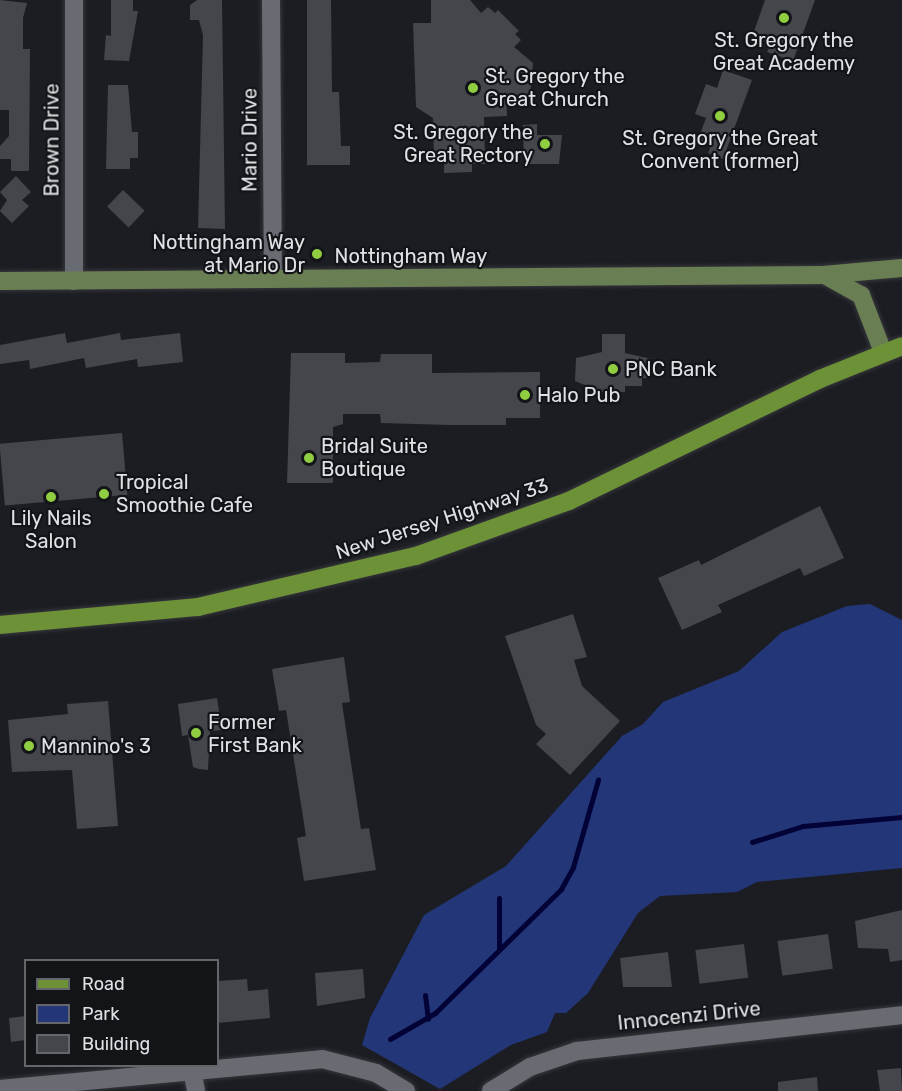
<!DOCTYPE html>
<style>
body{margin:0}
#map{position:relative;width:902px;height:1091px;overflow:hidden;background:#1b1d22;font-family:Rubik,sans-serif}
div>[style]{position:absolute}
.green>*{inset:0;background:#233677}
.stream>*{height:5px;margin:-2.5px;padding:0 2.5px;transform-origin:2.5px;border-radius:2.5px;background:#020236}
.building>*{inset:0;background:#44464c;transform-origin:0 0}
.roads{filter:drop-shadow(0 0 2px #36373b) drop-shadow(0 0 2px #36373b)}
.street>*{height:18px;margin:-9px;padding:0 9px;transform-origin:9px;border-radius:9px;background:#686b71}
.secondary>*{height:18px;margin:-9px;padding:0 9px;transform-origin:9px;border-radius:9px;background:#6a7e54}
.primary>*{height:18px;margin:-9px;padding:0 9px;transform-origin:9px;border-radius:9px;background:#6d9137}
.dots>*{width:16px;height:16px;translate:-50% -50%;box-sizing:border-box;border:3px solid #121418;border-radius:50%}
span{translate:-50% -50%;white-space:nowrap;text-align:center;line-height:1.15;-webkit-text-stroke:4.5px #121418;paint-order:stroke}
.poi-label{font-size:20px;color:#e0e1e5}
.left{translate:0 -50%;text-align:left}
.right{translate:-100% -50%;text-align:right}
.street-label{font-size:20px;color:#e0e1e5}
.legend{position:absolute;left:24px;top:959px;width:195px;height:108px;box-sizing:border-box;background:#121418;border:2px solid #64666a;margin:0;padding:8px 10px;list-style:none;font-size:18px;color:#e0e1e5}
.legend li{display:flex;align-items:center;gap:12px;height:30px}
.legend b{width:30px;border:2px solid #64666a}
</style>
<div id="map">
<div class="green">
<i style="clip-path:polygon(870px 604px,902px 620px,902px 868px,757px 882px,737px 892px,660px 896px,638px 913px,588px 993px,566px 1013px,555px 1013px,547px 1032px,511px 1045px,440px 1089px,362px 1045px,370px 1018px,424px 915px,506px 866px,622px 736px,643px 724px,663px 702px,739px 671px,782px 632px,847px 606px)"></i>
</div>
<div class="stream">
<i style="left:752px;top:842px;width:53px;rotate:-17.4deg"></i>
<i style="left:803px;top:826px;width:99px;rotate:-5.2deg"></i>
<i style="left:499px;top:898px;width:51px;rotate:90deg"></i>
<i style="left:425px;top:995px;width:24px;rotate:83deg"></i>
<i style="left:390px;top:1039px;width:52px;rotate:-30deg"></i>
<i style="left:435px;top:1013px;width:177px;rotate:-44.5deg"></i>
<i style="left:561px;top:889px;width:25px;rotate:-61deg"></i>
<i style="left:573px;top:867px;width:91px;rotate:-74deg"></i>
</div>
<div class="building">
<i style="clip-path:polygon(0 0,27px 3px,23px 18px,23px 49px,30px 49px,29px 171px,11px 171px,11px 159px,0 159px,0 146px,9px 136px,9px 110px,0 110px)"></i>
<i style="clip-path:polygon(111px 0,133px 0,133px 11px,138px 11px,129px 61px,104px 60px,106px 35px,111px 36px)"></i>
<i style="clip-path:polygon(197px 0,222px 0,225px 229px,198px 228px,203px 35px,199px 20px,190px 20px,190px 5px)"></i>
<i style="clip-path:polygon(307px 0,331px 0,332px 92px,339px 92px,341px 146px,350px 146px,350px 165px,307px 165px)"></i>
<i style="clip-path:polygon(431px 0,470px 0,481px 13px,488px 7px,495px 13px,498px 10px,519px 31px,515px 34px,521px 40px,514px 47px,533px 63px,530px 97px,506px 98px,507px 116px,484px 117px,485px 164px,472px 164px,472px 172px,444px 173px,444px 163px,434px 163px,433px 118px,416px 107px,413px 23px,431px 23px)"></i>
<i style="clip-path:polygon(765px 0,815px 0,793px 61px,767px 52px,771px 43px,752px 37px)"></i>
<i style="clip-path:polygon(723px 70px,752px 80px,723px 159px,708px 153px,711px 145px,698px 140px,706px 118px,695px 114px,706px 84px,717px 88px)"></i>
<i style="clip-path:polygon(108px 85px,128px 85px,132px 132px,138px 132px,138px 158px,130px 158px,130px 169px,106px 169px)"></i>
<i style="clip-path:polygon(537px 124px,537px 135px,562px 135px,559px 164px,524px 164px,523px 125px)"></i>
<i style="clip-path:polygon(16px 176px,31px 192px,22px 200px,29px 206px,12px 223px,0 211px,7px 200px,0 192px)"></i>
<i style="left:123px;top:190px;width:30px;height:23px;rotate:44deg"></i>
<i style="clip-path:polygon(65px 333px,67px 343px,120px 333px,121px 340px,180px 333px,183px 362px,138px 367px,137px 359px,86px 368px,84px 358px,30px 369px,29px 360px,0 364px,0 345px)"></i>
<i style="clip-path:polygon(602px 334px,625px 334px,625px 353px,651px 359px,651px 378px,642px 378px,642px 386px,625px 386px,625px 392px,601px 392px,575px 381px,576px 358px,602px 352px)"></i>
<i style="clip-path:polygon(291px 353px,345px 353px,345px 363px,380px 362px,381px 354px,432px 354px,432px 373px,540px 372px,540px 418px,506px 418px,506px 425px,449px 425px,381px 423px,380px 414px,343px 414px,343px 424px,333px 427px,333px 483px,287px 483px)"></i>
<i style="left:122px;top:433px;width:62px;height:123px;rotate:85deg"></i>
<i style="clip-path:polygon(820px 506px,844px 558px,804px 576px,800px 568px,718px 605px,722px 612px,682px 630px,658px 578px,699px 560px,701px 565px)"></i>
<i style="clip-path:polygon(573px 614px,587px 657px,574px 660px,582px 686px,620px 721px,570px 775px,536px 744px,546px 734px,536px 725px,505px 636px)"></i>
<i style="clip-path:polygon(344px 657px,350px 702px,342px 703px,356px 796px,361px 829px,369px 828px,376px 870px,304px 881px,297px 838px,306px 836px,286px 710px,279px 711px,272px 669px)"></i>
<i style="clip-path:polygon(217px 698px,222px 730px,210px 731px,208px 770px,199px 769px,193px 767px,188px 735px,182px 736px,178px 704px)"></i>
<i style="clip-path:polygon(108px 701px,118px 826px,77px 829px,72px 770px,12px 772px,8px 720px,68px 714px,67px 704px)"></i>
<i style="clip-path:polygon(902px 910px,902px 960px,890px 962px,888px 949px,858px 948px,855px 921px)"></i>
<i style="left:828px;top:934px;width:35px;height:51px;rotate:82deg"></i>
<i style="left:744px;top:944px;width:34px;height:49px;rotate:83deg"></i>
<i style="clip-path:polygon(668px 952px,672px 987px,623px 987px,620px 958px)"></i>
<i style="clip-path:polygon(363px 969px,365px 998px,317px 1006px,315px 973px)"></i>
<i style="clip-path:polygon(247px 979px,248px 991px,268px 989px,270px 1018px,218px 1023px,218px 981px)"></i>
<i style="clip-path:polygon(26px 1016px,26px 1040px,11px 1042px,9px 1018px)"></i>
<i style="clip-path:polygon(901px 1068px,902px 1091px,880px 1091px,877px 1070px)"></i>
<i style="clip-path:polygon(817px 1077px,818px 1091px,778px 1091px,778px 1082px)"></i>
</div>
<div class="roads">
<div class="street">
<i style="left:271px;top:0;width:279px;rotate:89.6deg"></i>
<i style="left:74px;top:281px;width:281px;rotate:-90deg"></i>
<i style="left:192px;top:1070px;width:21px;rotate:79deg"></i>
<i style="left:0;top:1089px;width:323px;rotate:-5.3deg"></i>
<i style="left:322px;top:1059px;width:56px;rotate:14.5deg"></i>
<i style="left:376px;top:1073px;width:35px;rotate:31deg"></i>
<i style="left:491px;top:1091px;width:46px;rotate:-31.6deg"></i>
<i style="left:530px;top:1067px;width:50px;rotate:-18.8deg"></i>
<i style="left:577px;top:1051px;width:327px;rotate:-6.3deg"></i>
</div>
<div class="secondary">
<i style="left:828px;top:277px;width:38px;rotate:29deg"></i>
<i style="left:861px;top:295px;width:61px;rotate:68.9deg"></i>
<i style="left:0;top:281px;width:823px;rotate:-0.42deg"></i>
<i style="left:823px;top:275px;width:79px;rotate:-5.1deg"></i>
</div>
<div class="primary">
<i style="left:0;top:625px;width:199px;rotate:-5.2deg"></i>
<i style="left:198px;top:607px;width:224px;rotate:-13.2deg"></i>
<i style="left:416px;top:556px;width:163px;rotate:-19.8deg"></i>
<i style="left:569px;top:501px;width:279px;rotate:-25.9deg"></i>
<i style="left:820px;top:379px;width:88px;rotate:-21.9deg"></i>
</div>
</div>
<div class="dots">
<i style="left:784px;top:18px;background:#90cd41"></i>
<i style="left:473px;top:88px;background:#90cd41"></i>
<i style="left:720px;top:116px;background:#90cd41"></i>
<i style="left:545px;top:144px;background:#90cd41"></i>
<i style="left:317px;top:254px;background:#90cd41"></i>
<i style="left:613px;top:369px;background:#90cd41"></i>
<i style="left:525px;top:395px;background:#90cd41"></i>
<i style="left:309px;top:458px;background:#90cd41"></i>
<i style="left:104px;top:494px;background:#90cd41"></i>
<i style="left:51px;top:497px;background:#90cd41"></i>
<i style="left:196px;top:733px;background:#90cd41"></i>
<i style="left:29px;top:746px;background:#90cd41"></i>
</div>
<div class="poi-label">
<span style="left:784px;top:52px">St. Gregory the<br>Great Academy</span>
<span class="left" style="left:485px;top:88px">St. Gregory the<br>Great Church</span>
<span class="right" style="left:533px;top:144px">St. Gregory the<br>Great Rectory</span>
<span style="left:720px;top:150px">St. Gregory the Great<br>Convent (former)</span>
<span class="right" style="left:305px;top:254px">Nottingham Way<br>at Mario Dr</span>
<span class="left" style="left:625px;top:369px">PNC Bank</span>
<span class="left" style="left:537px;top:395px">Halo Pub</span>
<span class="left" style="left:321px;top:458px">Bridal Suite<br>Boutique</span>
<span class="left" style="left:116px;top:494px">Tropical<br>Smoothie Cafe</span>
<span style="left:51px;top:530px">Lily Nails<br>Salon</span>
<span class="left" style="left:208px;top:734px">Former<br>First Bank</span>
<span class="left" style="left:41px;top:746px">Mannino's 3</span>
</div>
<div class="street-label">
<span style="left:52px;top:140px;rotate:-90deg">Brown Drive</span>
<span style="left:250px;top:140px;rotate:-90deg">Mario Drive</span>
<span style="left:411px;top:256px">Nottingham Way</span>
<span style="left:442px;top:519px;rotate:-18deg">New Jersey Highway 33</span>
<span style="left:689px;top:1016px;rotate:-6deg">Innocenzi Drive</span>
</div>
<ul class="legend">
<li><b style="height:8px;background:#6d9137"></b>Road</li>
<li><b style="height:16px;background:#233677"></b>Park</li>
<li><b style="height:16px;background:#44464c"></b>Building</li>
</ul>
</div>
